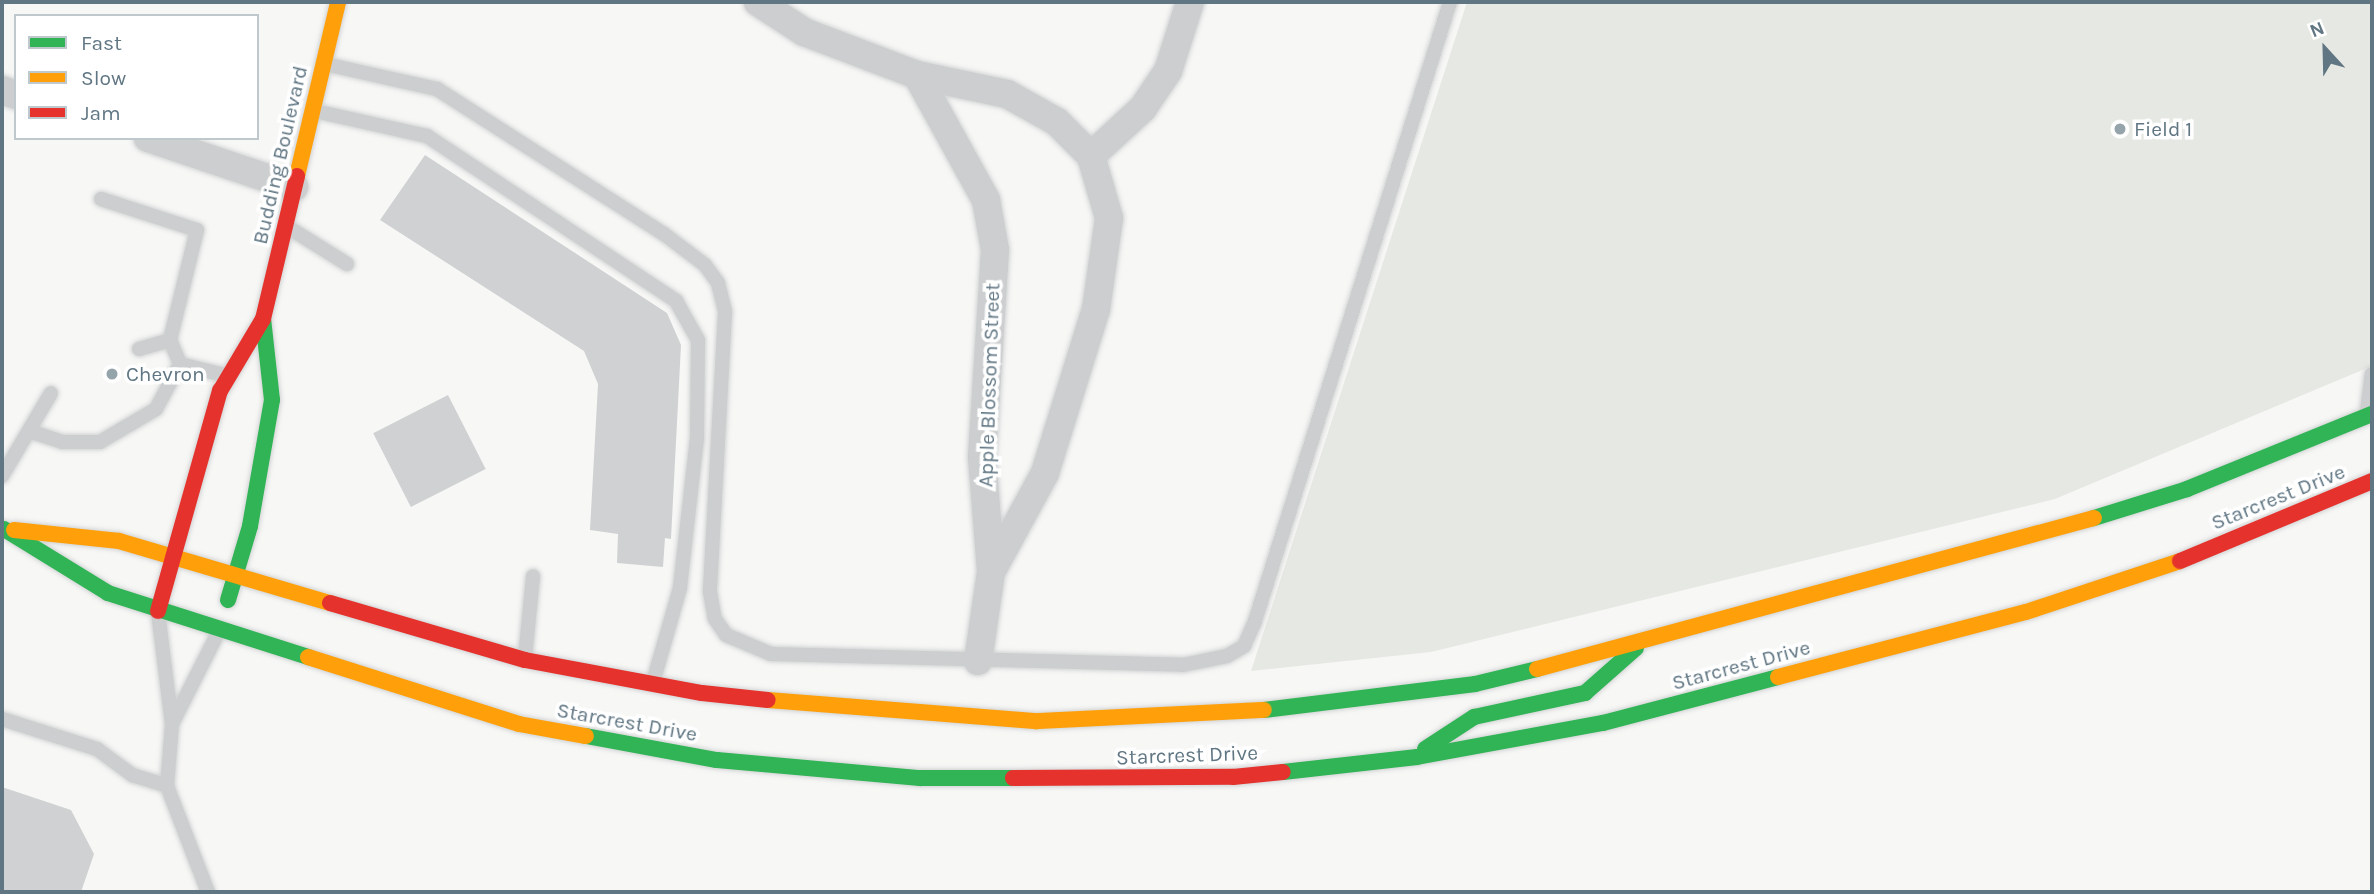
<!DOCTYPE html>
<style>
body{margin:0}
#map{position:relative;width:2374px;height:894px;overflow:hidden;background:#f7f7f6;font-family:Karla,sans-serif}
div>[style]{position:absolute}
.green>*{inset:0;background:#e6e9e3}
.building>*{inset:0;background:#cfd1d2;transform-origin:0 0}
.roads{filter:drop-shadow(0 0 2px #d2d4d4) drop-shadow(0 0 2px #d2d4d4)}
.lane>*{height:14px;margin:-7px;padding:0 7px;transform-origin:7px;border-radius:7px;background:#cccecf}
.street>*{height:28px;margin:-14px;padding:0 14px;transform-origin:14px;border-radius:14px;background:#cccecf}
.fast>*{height:16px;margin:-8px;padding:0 8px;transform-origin:8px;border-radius:8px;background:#30b455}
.slow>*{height:16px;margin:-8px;padding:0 8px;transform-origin:8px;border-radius:8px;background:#ff9f0a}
.jam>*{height:16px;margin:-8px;padding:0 8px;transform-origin:8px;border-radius:8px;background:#e5322d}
.dots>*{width:19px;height:19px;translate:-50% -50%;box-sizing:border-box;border:4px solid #fff;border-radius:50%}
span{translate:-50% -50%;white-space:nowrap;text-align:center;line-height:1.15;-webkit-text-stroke:7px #fff;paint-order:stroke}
.poi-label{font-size:21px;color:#607683}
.left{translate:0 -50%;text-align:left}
.street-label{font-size:21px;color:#607683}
.frame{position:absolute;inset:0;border:4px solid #607683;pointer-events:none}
.legend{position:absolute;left:14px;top:14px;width:245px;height:126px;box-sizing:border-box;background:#fff;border:2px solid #bfc8cd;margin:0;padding:9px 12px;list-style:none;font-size:21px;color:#607683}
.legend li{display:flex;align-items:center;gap:14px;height:35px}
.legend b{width:35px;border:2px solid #bfc8cd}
.north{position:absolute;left:2290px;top:14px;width:70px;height:70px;-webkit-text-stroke:5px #fff;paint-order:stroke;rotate:338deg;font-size:19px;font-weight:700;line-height:28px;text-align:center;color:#607683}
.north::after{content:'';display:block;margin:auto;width:24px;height:32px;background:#607683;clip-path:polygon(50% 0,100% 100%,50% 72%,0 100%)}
</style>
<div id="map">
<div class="green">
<i style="clip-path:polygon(1467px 2px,2372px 2px,2372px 366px,2055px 499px,1431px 652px,1251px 671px)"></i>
</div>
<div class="building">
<i style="clip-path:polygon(425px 155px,667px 313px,681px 345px,671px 539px,665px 538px,663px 567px,617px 563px,618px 534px,590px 530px,598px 384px,584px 351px,380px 220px)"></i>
<i style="left:448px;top:395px;width:83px;height:84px;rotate:63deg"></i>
<i style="clip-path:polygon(2px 787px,71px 810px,94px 854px,81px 892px,2px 892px)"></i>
</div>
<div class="roads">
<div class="lane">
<i style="left:325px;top:64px;width:115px;rotate:12.6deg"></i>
<i style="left:437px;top:89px;width:269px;rotate:32.6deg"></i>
<i style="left:664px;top:234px;width:51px;rotate:37.1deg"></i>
<i style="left:705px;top:265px;width:22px;rotate:54deg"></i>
<i style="left:718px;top:283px;width:30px;rotate:76deg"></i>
<i style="left:725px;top:312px;width:280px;rotate:93.1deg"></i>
<i style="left:710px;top:592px;width:27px;rotate:80deg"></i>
<i style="left:715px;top:619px;width:19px;rotate:55deg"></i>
<i style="left:726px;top:635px;width:49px;rotate:22.9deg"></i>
<i style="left:771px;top:654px;width:412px;rotate:1.5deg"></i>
<i style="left:1183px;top:665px;width:45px;rotate:-11.6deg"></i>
<i style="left:1227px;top:656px;width:20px;rotate:-30deg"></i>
<i style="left:1244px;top:646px;width:27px;rotate:-66deg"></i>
<i style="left:1255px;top:621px;width:649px;rotate:-72.51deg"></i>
<i style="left:315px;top:111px;width:115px;rotate:12.6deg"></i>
<i style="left:427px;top:136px;width:299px;rotate:33.5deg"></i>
<i style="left:676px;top:301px;width:45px;rotate:60.6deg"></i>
<i style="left:698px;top:340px;width:98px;rotate:90.6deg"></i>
<i style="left:697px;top:438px;width:151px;rotate:96.5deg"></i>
<i style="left:680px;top:588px;width:98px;rotate:106deg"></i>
<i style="left:101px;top:199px;width:101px;rotate:17.9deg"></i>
<i style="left:197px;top:230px;width:113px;rotate:103.8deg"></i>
<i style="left:170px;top:340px;width:26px;rotate:67deg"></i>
<i style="left:180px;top:364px;width:49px;rotate:14deg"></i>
<i style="left:286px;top:226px;width:72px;rotate:31.9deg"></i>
<i style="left:139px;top:349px;width:32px;rotate:-16deg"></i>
<i style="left:2367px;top:412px;width:38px;rotate:-83deg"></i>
<i style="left:29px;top:431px;width:35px;rotate:18deg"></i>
<i style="left:62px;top:442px;width:38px"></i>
<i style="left:100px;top:442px;width:65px;rotate:-30.5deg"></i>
<i style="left:156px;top:409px;width:51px;rotate:-61.9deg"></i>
<i style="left:2px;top:476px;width:96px;rotate:-59.4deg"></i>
<i style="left:158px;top:612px;width:113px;rotate:82.9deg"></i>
<i style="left:172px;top:724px;width:62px;rotate:94.6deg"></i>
<i style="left:167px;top:786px;width:114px;rotate:68.9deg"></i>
<i style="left:525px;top:658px;width:82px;rotate:-84.4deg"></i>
<i style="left:2px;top:719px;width:100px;rotate:17.5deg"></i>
<i style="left:97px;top:749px;width:44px;rotate:36.6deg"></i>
<i style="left:132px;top:775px;width:37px;rotate:17deg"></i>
<i style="left:172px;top:724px;width:106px;rotate:-63.2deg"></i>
</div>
<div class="street">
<i style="left:758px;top:2px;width:55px;rotate:33.1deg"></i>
<i style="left:804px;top:32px;width:121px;rotate:20.8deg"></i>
<i style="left:917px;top:75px;width:92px;rotate:11.9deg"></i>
<i style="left:1007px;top:94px;width:57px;rotate:29.2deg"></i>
<i style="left:1057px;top:122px;width:48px;rotate:45deg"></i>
<i style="left:1091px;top:156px;width:65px;rotate:73.8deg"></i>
<i style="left:1109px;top:218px;width:92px;rotate:98.1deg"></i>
<i style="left:1096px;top:309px;width:172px;rotate:107.3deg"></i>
<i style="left:1045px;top:473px;width:113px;rotate:118.6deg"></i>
<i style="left:917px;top:75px;width:143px;rotate:61.1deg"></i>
<i style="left:986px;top:200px;width:51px;rotate:79.8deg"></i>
<i style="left:995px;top:250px;width:207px;rotate:93.6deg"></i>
<i style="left:982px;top:457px;width:115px;rotate:85.5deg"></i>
<i style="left:991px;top:572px;width:90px;rotate:98.3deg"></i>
<i style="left:2px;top:90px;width:15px;rotate:20deg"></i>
<i style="left:148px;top:138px;width:154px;rotate:18.6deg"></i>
<i style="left:1091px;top:156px;width:71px;rotate:-42.7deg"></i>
<i style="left:1143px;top:108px;width:45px;rotate:-56deg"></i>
<i style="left:1168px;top:71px;width:72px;rotate:-72.3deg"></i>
</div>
<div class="fast">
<i style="left:2094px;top:518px;width:97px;rotate:-17.3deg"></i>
<i style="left:2187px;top:489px;width:200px;rotate:-22.1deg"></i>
<i style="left:4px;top:529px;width:122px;rotate:31.6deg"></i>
<i style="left:108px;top:593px;width:210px;rotate:17.7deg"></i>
<i style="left:228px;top:600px;width:77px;rotate:-73.4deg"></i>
<i style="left:250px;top:526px;width:128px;rotate:-80.1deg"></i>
<i style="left:272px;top:400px;width:81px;rotate:-96.3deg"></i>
<i style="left:1264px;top:710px;width:213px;rotate:-7deg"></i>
<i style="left:1475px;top:684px;width:64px;rotate:-13.6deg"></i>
<i style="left:586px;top:736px;width:133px;rotate:10.4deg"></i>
<i style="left:717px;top:760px;width:204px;rotate:5.1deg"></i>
<i style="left:920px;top:778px;width:93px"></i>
<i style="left:1425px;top:749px;width:59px;rotate:-33.1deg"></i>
<i style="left:1474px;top:717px;width:114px;rotate:-12.2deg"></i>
<i style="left:1585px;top:693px;width:68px;rotate:-41.4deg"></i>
<i style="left:1283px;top:772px;width:135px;rotate:-6.4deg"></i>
<i style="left:1417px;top:757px;width:189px;rotate:-10.4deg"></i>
<i style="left:1603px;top:723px;width:181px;rotate:-14.7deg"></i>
</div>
<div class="slow">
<i style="left:297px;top:176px;width:179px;rotate:-76.7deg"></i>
<i style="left:14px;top:530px;width:106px;rotate:6deg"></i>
<i style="left:119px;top:541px;width:220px;rotate:16.4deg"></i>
<i style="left:308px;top:657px;width:221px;rotate:17.6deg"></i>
<i style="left:519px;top:724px;width:68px;rotate:10.2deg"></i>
<i style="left:1537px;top:669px;width:577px;rotate:-15.17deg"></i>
<i style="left:1778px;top:677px;width:256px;rotate:-14.7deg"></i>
<i style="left:2026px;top:612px;width:162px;rotate:-18.3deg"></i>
<i style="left:768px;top:700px;width:270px;rotate:4.5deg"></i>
<i style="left:1037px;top:721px;width:227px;rotate:-2.8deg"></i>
</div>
<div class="jam">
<i style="left:2180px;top:561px;width:208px;rotate:-22.6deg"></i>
<i style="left:330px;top:603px;width:203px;rotate:16.3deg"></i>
<i style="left:525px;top:660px;width:180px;rotate:10.6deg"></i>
<i style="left:702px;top:693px;width:66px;rotate:6.1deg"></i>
<i style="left:158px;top:611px;width:229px;rotate:-74.3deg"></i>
<i style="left:220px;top:391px;width:84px;rotate:-59.2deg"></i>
<i style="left:263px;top:319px;width:147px;rotate:-76.6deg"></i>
<i style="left:1013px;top:778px;width:220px;rotate:-0.3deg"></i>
<i style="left:1233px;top:777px;width:50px;rotate:-5.7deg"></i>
</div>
</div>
<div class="dots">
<i style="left:2120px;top:129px;background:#95a3ab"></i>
<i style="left:112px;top:374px;background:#95a3ab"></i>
</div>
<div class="poi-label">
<span class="left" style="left:2134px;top:129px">Field 1</span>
<span class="left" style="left:126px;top:374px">Chevron</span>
</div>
<div class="street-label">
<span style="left:280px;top:155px;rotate:-77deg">Budding Boulevard</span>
<span style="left:989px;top:385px;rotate:-88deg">Apple Blossom Street</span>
<span style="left:2278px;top:497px;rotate:-22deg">Starcrest Drive</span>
<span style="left:1741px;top:665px;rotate:-15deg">Starcrest Drive</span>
<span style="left:627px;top:722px;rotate:10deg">Starcrest Drive</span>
<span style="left:1187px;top:755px;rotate:-2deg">Starcrest Drive</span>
</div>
<div class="frame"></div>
<ul class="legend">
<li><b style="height:9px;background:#30b455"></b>Fast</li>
<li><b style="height:9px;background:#ff9f0a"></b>Slow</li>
<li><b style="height:9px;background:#e5322d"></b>Jam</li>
</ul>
<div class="north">N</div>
</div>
